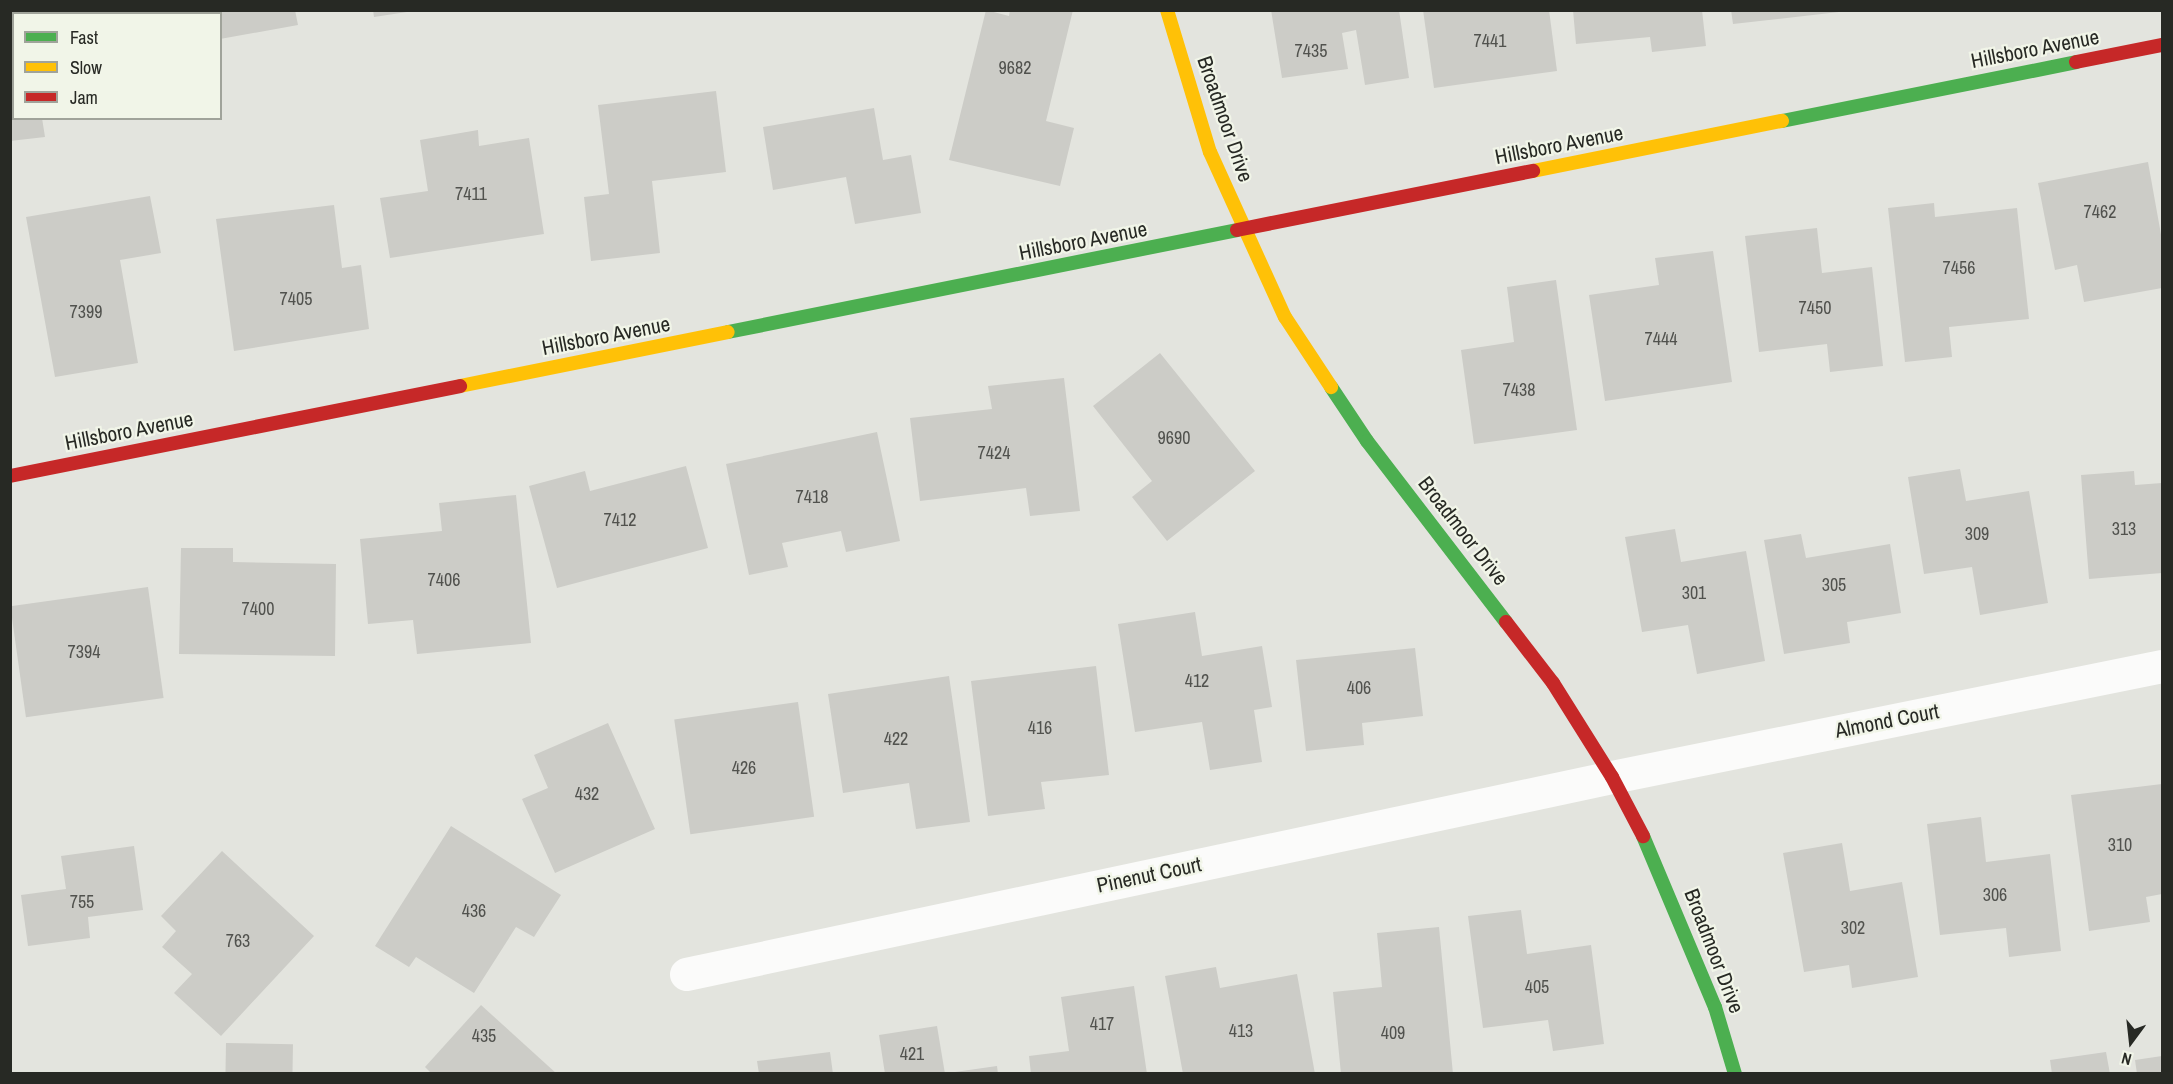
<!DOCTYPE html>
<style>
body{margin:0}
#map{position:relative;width:2173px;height:1084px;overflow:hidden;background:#e3e4de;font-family:"Archivo Narrow",sans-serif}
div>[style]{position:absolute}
.building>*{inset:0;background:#ccccc7;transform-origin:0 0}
.street>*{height:33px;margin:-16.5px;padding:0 16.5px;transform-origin:16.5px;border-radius:16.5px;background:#fbfbfa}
.fast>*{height:14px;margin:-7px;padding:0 7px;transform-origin:7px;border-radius:7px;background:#4caf50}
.slow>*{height:14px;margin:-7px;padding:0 7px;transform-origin:7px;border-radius:7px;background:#ffc107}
.jam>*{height:14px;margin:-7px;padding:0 7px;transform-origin:7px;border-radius:7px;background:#c62828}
span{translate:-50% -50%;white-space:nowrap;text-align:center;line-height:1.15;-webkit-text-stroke:4.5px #f1f5e8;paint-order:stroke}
.number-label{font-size:18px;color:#51524e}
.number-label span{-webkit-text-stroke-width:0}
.street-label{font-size:21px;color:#272924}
.frame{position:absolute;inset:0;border:12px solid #272924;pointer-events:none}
.legend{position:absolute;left:12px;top:12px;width:210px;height:108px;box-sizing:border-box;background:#f1f5e8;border:2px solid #a0a39a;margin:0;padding:8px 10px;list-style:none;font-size:18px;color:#272924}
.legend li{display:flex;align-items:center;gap:12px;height:30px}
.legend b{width:30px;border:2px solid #a0a39a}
.north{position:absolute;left:2101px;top:1012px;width:60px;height:60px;-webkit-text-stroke:4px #f1f5e8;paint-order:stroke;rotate:195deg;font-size:16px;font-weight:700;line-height:24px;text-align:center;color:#272924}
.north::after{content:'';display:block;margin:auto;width:21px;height:27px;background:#272924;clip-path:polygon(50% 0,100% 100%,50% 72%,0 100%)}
</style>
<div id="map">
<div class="building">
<i style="clip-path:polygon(10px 10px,103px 10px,103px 14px,14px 14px,14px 118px,42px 118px,45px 137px,10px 141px)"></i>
<i style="clip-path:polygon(135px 10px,295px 10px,298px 25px,220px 39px,220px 14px)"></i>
<i style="clip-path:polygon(373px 10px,407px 10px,407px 12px,374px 17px)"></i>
<i style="clip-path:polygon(986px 10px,1009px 16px,1010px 10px,1073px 10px,1046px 121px,1074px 128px,1060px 186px,949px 160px)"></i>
<i style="clip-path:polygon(1271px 10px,1399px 10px,1409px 78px,1365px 85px,1356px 30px,1342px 33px,1348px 69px,1282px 78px)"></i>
<i style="clip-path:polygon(1423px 10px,1549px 10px,1557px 71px,1434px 88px)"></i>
<i style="clip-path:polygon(1573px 10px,1702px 10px,1706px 46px,1652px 52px,1650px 37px,1576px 44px)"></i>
<i style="clip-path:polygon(1731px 10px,1839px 10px,1839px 12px,1733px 24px)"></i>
<i style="clip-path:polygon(716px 91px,726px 172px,652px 181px,660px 253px,591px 261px,584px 197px,609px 194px,598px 105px)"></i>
<i style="clip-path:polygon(874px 108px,883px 160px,911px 155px,921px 213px,855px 224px,846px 177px,773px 190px,763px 127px)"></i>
<i style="clip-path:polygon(478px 130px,479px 146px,529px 138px,544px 234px,390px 258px,380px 198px,428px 191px,420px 140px)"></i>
<i style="clip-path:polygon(2148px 162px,2162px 240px,2162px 288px,2084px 302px,2077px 265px,2055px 270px,2038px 183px)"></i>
<i style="clip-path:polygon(150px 196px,161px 253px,120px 260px,138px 363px,55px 377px,26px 217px)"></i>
<i style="clip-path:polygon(1934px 203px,1935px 217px,2017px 208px,2029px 319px,1949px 327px,1952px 357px,1905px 362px,1888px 208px)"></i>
<i style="clip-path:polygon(334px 205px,342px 268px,361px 265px,369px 329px,234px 351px,216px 219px)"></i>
<i style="clip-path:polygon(1817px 228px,1822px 273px,1872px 267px,1883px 366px,1830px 372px,1827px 344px,1759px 352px,1745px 236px)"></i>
<i style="clip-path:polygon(1713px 251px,1732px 382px,1605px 401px,1589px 295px,1659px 285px,1655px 258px)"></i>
<i style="clip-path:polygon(1556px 280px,1577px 430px,1474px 444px,1461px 350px,1514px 342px,1507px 287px)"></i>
<i style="clip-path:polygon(1160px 353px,1255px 471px,1167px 541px,1132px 497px,1152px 481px,1093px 406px)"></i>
<i style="clip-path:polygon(1064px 378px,1080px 511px,1030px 516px,1026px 488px,920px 501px,910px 418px,992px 409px,988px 386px)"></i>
<i style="clip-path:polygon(877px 432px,900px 541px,846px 552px,841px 531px,782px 543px,788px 567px,749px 575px,726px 464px)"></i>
<i style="clip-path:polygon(686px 466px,708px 548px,557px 588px,529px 486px,585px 471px,590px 491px)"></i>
<i style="clip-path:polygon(1960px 469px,1966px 501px,2029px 491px,2048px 603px,1980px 615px,1972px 567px,1924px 574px,1908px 477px)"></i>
<i style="clip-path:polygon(2134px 471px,2135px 485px,2162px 483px,2162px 573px,2089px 579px,2081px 475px)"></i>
<i style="clip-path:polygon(516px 495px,531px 643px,417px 654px,413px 620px,368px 624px,360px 539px,442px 531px,439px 503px)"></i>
<i style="clip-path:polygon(1675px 529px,1681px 562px,1746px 551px,1765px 661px,1697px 674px,1688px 625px,1642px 632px,1625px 537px)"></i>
<i style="clip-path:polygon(1801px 534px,1806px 558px,1890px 544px,1901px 613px,1847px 622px,1850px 643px,1784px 654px,1764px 540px)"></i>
<i style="clip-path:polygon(181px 548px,233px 548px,233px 562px,336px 564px,335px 656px,179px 654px)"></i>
<i style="left:148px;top:587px;width:112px;height:139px;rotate:82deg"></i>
<i style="clip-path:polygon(1195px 612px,1202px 656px,1262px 646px,1272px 707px,1254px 710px,1262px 762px,1210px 770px,1202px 722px,1135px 732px,1118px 624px)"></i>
<i style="clip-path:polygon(1415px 648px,1423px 716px,1362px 723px,1364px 745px,1306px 751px,1296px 660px)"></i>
<i style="clip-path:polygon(1096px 666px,1109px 775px,1041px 782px,1045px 809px,988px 816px,971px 681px)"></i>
<i style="clip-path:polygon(949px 676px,970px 822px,916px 829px,909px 783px,843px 793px,828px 694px)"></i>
<i style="left:798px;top:702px;width:116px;height:125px;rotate:82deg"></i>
<i style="clip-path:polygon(608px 723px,655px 829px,555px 873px,522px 799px,548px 788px,534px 755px)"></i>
<i style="clip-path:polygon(2162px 784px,2162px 894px,2146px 897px,2150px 922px,2089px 931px,2071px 795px)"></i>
<i style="clip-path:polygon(1981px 817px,1986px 862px,2050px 854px,2061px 951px,2009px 957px,2006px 928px,1940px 935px,1927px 824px)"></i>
<i style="clip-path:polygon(451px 826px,561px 895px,534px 937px,516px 927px,474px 993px,416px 957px,409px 967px,375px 946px)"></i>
<i style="clip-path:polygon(1842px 843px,1850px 891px,1902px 882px,1918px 977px,1852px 988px,1849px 965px,1804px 972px,1783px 853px)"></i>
<i style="clip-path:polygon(134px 846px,143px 910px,88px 917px,90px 938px,28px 946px,21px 895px,66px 889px,61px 856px)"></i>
<i style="clip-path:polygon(222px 851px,314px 936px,221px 1036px,174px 993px,192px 974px,162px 947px,176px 931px,161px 916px)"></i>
<i style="clip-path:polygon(1521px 910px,1527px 954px,1591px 945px,1604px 1044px,1553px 1051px,1548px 1020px,1483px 1028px,1468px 916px)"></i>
<i style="clip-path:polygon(1439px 927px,1453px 1074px,1341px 1074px,1333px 992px,1382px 987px,1377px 933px)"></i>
<i style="clip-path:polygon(1216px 967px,1220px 988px,1297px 974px,1315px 1074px,1183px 1074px,1165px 976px)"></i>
<i style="clip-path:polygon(1134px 986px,1147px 1074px,1031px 1074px,1029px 1056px,1069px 1051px,1061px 997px)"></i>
<i style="clip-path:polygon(481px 1005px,557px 1074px,432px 1074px,425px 1067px)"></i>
<i style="clip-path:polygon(937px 1026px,945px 1074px,885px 1074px,879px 1035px)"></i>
<i style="left:226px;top:1043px;width:67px;height:31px;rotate:1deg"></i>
<i style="clip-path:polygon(830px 1052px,833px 1074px,759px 1074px,757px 1061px)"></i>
<i style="clip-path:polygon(2106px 1052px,2110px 1074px,2052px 1074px,2050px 1060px)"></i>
<i style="clip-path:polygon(2162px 1056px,2162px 1074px,2137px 1074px,2135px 1060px)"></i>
<i style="clip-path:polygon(997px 1066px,998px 1074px,955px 1074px,955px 1072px)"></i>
</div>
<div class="street">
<i style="left:686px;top:974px;width:947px;rotate:-12.01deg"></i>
<i style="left:1612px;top:777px;width:561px;rotate:-11.41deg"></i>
</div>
<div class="fast">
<i style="left:1782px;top:121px;width:300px;rotate:-11.3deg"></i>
<i style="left:728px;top:332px;width:519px;rotate:-11.33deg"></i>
<i style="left:1331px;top:387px;width:65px;rotate:56.3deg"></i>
<i style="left:1367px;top:441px;width:228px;rotate:52.5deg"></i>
<i style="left:1643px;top:836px;width:186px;rotate:67.2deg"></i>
<i style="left:1715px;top:1007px;width:70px;rotate:73.4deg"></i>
</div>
<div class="slow">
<i style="left:1167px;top:10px;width:148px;rotate:73.2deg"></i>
<i style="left:1210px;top:152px;width:181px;rotate:65.6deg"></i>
<i style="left:1285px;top:317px;width:84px;rotate:56.7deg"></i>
<i style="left:1533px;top:171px;width:254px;rotate:-11.4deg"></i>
<i style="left:460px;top:386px;width:273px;rotate:-11.4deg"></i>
</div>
<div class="jam">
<i style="left:2076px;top:62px;width:88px;rotate:-11.2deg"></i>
<i style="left:1237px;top:230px;width:302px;rotate:-11.3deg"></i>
<i style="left:10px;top:476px;width:459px;rotate:-11.3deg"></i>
<i style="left:1506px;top:622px;width:77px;rotate:52.4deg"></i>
<i style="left:1553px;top:683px;width:111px;rotate:57.9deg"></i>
<i style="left:1612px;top:777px;width:67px;rotate:62.3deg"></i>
</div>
<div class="number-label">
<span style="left:1490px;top:41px">7441</span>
<span style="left:1311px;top:51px">7435</span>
<span style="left:1015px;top:68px">9682</span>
<span style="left:471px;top:194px">7411</span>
<span style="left:2100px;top:212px">7462</span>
<span style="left:1959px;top:268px">7456</span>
<span style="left:296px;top:299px">7405</span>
<span style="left:1815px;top:308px">7450</span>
<span style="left:86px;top:312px">7399</span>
<span style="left:1661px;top:339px">7444</span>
<span style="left:1519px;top:390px">7438</span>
<span style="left:1174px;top:438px">9690</span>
<span style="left:994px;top:453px">7424</span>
<span style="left:812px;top:497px">7418</span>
<span style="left:620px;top:520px">7412</span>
<span style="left:2124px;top:529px">313</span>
<span style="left:1977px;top:534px">309</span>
<span style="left:444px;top:580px">7406</span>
<span style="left:1834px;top:585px">305</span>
<span style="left:1694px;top:593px">301</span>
<span style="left:258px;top:609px">7400</span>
<span style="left:84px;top:652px">7394</span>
<span style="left:1197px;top:681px">412</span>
<span style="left:1359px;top:688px">406</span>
<span style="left:1040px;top:728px">416</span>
<span style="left:896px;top:739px">422</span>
<span style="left:744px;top:768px">426</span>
<span style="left:587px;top:794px">432</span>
<span style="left:2120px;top:845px">310</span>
<span style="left:1995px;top:895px">306</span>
<span style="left:82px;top:902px">755</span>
<span style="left:474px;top:911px">436</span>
<span style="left:1853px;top:928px">302</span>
<span style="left:238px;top:941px">763</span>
<span style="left:1537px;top:987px">405</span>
<span style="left:1102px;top:1024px">417</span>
<span style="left:1241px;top:1031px">413</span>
<span style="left:1393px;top:1033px">409</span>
<span style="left:484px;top:1036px">435</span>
<span style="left:912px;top:1054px">421</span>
</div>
<div class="street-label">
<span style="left:2035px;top:49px;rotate:-11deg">Hillsboro Avenue</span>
<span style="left:1225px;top:119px;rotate:71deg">Broadmoor Drive</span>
<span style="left:1559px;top:145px;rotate:-11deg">Hillsboro Avenue</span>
<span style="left:1083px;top:241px;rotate:-11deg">Hillsboro Avenue</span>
<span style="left:606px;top:336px;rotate:-11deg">Hillsboro Avenue</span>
<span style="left:129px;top:431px;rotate:-11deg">Hillsboro Avenue</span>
<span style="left:1463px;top:531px;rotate:52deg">Broadmoor Drive</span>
<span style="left:1887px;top:721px;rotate:-11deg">Almond Court</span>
<span style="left:1149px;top:875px;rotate:-12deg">Pinenut Court</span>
<span style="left:1714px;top:951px;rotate:69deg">Broadmoor Drive</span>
</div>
<div class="frame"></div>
<ul class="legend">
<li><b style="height:8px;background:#4caf50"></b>Fast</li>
<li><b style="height:8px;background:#ffc107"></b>Slow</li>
<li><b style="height:8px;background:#c62828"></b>Jam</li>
</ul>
<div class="north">N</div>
</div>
